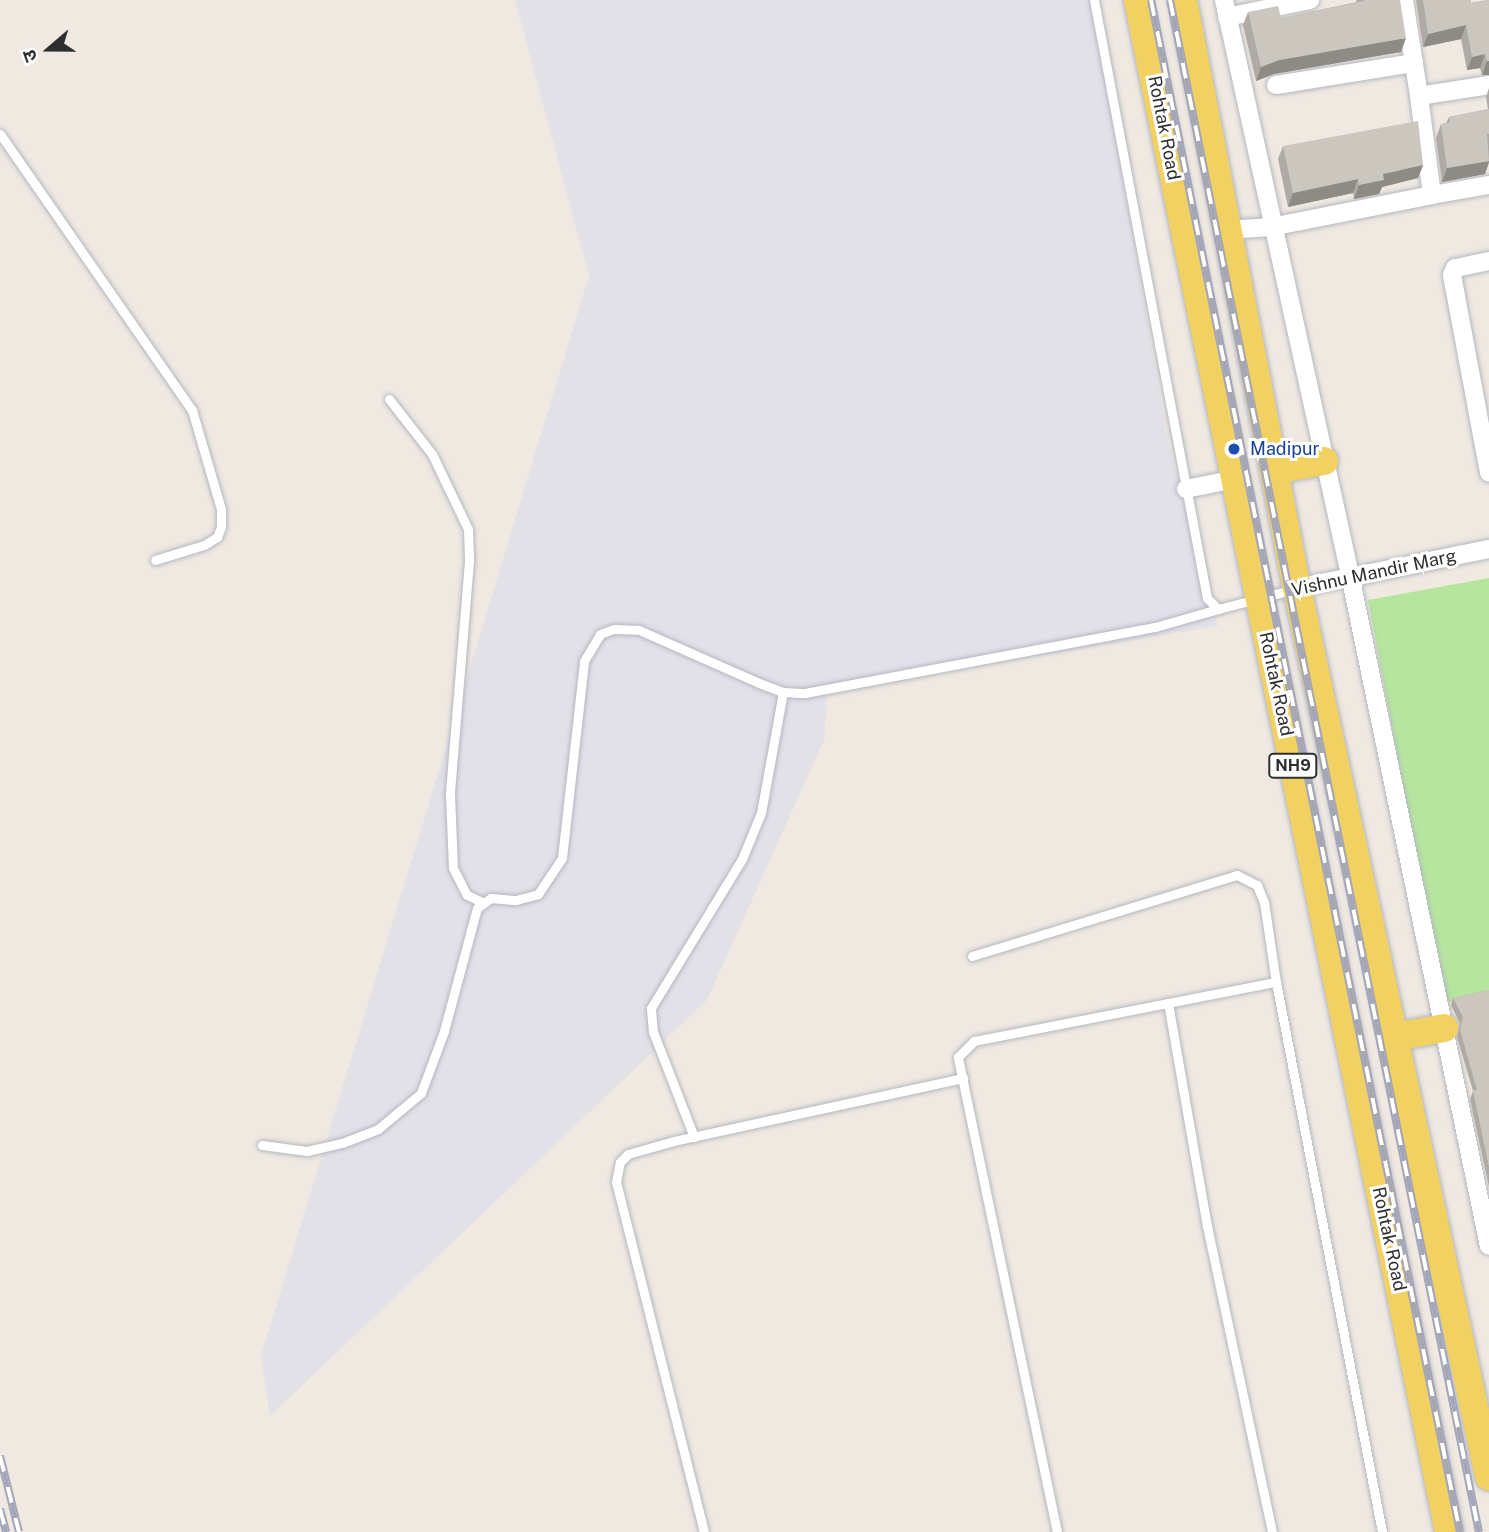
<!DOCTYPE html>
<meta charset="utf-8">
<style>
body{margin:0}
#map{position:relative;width:1489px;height:1532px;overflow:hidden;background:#efe9e1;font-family:"Public Sans","Noto Sans Devanagari",sans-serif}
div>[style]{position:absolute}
.industrial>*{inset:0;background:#e3e1e8}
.green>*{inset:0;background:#b6e59e}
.roads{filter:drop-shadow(0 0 2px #b4b7c1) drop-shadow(0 0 2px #b4b7c1)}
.service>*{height:9px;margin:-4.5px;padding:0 4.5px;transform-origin:4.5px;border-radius:4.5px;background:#fff}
.minor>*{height:18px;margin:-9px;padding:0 9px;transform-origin:9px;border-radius:9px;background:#fff}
.primary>*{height:28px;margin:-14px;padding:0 14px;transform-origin:14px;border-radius:14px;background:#f2d163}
.rail>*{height:8px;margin-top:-4px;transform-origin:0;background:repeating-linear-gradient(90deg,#fff 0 16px,#a3a6b8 0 32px);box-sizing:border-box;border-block:2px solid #a3a6b8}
.wall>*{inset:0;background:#afaba4}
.shaded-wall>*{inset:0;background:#8e8b86}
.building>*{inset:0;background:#cbc7bf}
.dots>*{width:19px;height:19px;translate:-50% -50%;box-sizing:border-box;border:4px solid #fff;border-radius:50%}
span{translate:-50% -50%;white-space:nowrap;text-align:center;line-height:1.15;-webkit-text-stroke:6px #fff;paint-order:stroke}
.shield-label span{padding:2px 5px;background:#fff;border:2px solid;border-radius:5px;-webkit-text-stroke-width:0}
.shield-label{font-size:16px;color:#2e2e2e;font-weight:700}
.street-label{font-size:18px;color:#2e2e2e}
.transit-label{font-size:18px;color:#164399}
.left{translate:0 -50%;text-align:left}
.north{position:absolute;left:14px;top:14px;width:70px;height:70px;-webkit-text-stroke:5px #fff;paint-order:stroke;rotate:250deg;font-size:19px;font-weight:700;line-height:28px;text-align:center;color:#2e2e2e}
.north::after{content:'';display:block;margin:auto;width:24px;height:32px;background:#2e2e2e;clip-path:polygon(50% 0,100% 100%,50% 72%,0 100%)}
</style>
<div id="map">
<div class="industrial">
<i style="clip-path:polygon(515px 0,1093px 0,1167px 438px,1218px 626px,828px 691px,824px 740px,707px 1000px,270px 1416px,261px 1356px,589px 276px)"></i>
</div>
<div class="green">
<i style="clip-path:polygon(1489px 578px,1489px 994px,1444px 1003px,1368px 600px)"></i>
</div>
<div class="roads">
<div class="service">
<i style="left:1094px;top:0;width:609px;rotate:79.3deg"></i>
<i style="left:1207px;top:598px;width:16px;rotate:45deg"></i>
<i style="left:1218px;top:609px;width:80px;rotate:-14.6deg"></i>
<i style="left:0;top:134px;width:336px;rotate:55.2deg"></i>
<i style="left:192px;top:410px;width:103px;rotate:73.7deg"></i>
<i style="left:221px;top:509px;width:18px;rotate:90deg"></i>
<i style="left:221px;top:527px;width:11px;rotate:112deg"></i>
<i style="left:217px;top:537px;width:15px;rotate:148deg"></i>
<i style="left:204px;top:545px;width:51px;rotate:163deg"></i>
<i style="left:389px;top:399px;width:70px;rotate:52deg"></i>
<i style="left:432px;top:454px;width:83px;rotate:64.4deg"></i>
<i style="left:468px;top:529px;width:32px;rotate:88deg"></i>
<i style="left:469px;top:561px;width:234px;rotate:94.7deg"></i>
<i style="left:450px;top:794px;width:74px;rotate:87.7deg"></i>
<i style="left:453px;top:868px;width:30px;rotate:63deg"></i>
<i style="left:467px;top:895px;width:17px;rotate:25deg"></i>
<i style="left:972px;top:956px;width:277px;rotate:-17deg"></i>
<i style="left:1237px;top:875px;width:22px;rotate:27deg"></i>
<i style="left:1257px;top:885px;width:18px;rotate:68deg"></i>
<i style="left:1264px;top:902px;width:81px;rotate:81.5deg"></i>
<i style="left:1168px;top:1003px;width:226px;rotate:80.1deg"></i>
<i style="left:1207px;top:1226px;width:313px;rotate:78deg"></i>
<i style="left:694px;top:1137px;width:113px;rotate:-111.3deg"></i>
<i style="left:653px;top:1032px;width:24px;rotate:-95deg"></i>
<i style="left:651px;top:1008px;width:175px;rotate:-58.6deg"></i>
<i style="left:742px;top:859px;width:50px;rotate:-67.6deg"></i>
<i style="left:761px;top:813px;width:123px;rotate:-79.7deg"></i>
<i style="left:262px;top:1145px;width:45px;rotate:7.6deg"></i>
<i style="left:307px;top:1151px;width:36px;rotate:-13deg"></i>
<i style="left:342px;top:1143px;width:39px;rotate:-21deg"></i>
<i style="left:378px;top:1129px;width:56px;rotate:-39.9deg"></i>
<i style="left:421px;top:1093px;width:66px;rotate:-69.6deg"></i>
<i style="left:444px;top:1031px;width:127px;rotate:-75deg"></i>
<i style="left:477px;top:908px;width:17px;rotate:-36deg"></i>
<i style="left:491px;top:898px;width:25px;rotate:5deg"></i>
<i style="left:516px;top:900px;width:23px;rotate:-15deg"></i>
<i style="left:538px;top:894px;width:43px;rotate:-56.3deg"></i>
<i style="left:562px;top:858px;width:198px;rotate:-83.6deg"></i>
<i style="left:584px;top:661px;width:31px;rotate:-59deg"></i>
<i style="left:600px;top:634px;width:15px;rotate:-20deg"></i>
<i style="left:614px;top:629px;width:25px;rotate:2deg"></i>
<i style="left:639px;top:630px;width:131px;rotate:23.8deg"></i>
<i style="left:759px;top:683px;width:26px;rotate:21deg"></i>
<i style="left:783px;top:692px;width:22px;rotate:3deg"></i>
<i style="left:805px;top:693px;width:356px;rotate:-10.7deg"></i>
<i style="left:1155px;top:627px;width:66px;rotate:-15.9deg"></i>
<i style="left:704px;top:1532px;width:361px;rotate:-104.1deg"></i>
<i style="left:616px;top:1182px;width:20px;rotate:-79deg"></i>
<i style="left:620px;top:1162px;width:11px;rotate:-45deg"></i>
<i style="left:628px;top:1154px;width:48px;rotate:-15.8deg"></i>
<i style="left:674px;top:1141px;width:296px;rotate:-12.3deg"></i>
<i style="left:1057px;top:1532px;width:485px;rotate:-101.8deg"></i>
<i style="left:958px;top:1057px;width:23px;rotate:-45deg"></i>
<i style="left:974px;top:1041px;width:308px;rotate:-11.1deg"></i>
<i style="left:1276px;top:982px;width:560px;rotate:79.09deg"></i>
</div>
<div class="minor">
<i style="left:1224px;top:0;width:589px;rotate:77.64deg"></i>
<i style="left:1350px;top:575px;width:685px;rotate:78.3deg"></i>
<i style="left:1404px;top:0;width:97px;rotate:81.1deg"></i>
<i style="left:1227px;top:17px;width:85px;rotate:-11.6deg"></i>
<i style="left:1276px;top:85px;width:140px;rotate:-9.1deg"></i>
<i style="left:1432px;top:195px;width:58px;rotate:-10deg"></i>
<i style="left:1227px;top:230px;width:44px;rotate:-3.9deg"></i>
<i style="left:1271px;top:227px;width:164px;rotate:-11.2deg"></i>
<i style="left:1432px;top:195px;width:100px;rotate:-97.5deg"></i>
<i style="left:1419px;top:96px;width:71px;rotate:-8.9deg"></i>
<i style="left:1489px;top:261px;width:35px;rotate:168deg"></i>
<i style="left:1455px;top:268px;width:8px;rotate:113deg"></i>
<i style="left:1452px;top:275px;width:201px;rotate:79.4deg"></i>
<i style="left:1186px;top:489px;width:50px;rotate:-11.5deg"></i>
<i style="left:1297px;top:588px;width:196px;rotate:-11.5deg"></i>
</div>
<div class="primary">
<i style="left:1138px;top:0;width:1563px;rotate:78.52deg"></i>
<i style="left:1183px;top:0;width:599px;rotate:79.03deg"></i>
<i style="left:1297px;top:588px;width:909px;rotate:77.8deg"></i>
<i style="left:1274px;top:470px;width:51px;rotate:-10.2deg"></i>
<i style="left:1394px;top:1037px;width:51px;rotate:-10.2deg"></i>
</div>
</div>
<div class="rail">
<i style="left:1151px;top:0;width:1563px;rotate:78.6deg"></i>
<i style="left:1170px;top:0;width:1563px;rotate:78.6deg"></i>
<i style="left:0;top:1456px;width:78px;rotate:76deg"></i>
<i style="left:0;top:1509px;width:24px;rotate:75deg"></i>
</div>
<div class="wall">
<i style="clip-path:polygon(1356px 0,1400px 0,1401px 52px,1274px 74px,1256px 81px,1243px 25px,1248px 12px,1281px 18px,1357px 2px)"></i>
<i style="clip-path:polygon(1416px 0,1471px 0,1471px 3px,1487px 0,1489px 75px,1482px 75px,1480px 68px,1467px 70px,1461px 39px,1423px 47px)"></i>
<i style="clip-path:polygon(1489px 88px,1489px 163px,1485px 174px,1442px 182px,1436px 138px,1441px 124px,1446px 123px,1449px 117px,1488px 109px,1486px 97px)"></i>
<i style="clip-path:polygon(1283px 146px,1423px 165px,1418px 178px,1382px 187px,1379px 194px,1354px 199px,1353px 193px,1288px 207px,1278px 159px)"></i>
<i style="clip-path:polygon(1489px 990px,1489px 1187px,1470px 1099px,1473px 1091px,1457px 1037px,1460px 1024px,1451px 1005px,1453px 998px)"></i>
</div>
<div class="shaded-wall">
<i style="clip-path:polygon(1466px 25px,1461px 39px,1423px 47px,1428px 34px)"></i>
<i style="clip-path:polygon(1406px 38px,1401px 52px,1274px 74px,1256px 81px,1261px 67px,1279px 60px)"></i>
<i style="clip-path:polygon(1485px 54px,1480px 68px,1467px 70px,1472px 57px)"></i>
<i style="clip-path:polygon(1487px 61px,1489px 61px,1489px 75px,1482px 75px)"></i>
<i style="clip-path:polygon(1489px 161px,1485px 174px,1442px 182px,1447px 168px)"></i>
<i style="clip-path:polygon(1423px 165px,1418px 178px,1382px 187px,1379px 194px,1354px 199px,1359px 185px,1383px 174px)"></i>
<i style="clip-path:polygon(1358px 179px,1353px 193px,1288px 207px,1293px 193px)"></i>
</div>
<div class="building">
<i style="clip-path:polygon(1364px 0,1400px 0,1406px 38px,1279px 60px,1261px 67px,1248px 12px,1278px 6px,1281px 18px,1364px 1px)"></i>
<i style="clip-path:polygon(1423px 0,1471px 0,1471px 3px,1489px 0,1489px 61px,1487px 61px,1485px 54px,1472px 57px,1466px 25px,1428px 34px)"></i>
<i style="clip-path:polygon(1489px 109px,1489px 134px,1487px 134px,1489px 161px,1447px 168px,1441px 124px,1450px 122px,1449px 117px)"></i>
<i style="clip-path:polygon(1418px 121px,1423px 165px,1383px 174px,1384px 180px,1359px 185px,1358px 179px,1293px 193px,1283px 146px)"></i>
<i style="clip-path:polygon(1489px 990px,1489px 1167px,1473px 1091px,1477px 1090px,1460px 1030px,1463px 1017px,1453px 998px)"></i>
</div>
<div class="dots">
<i style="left:1234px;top:449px;background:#1a4fb4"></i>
</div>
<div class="shield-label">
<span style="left:1293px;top:766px">NH9</span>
</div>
<div class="street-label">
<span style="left:1164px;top:128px;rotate:79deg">Rohtak Road</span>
<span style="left:1374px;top:573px;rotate:-12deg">Vishnu Mandir Marg</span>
<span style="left:1276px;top:684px;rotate:78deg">Rohtak Road</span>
<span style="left:1389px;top:1239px;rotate:78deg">Rohtak Road</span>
</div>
<div class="transit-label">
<span class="left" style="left:1250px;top:449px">Madipur</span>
</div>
<div class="north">उ</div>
</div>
